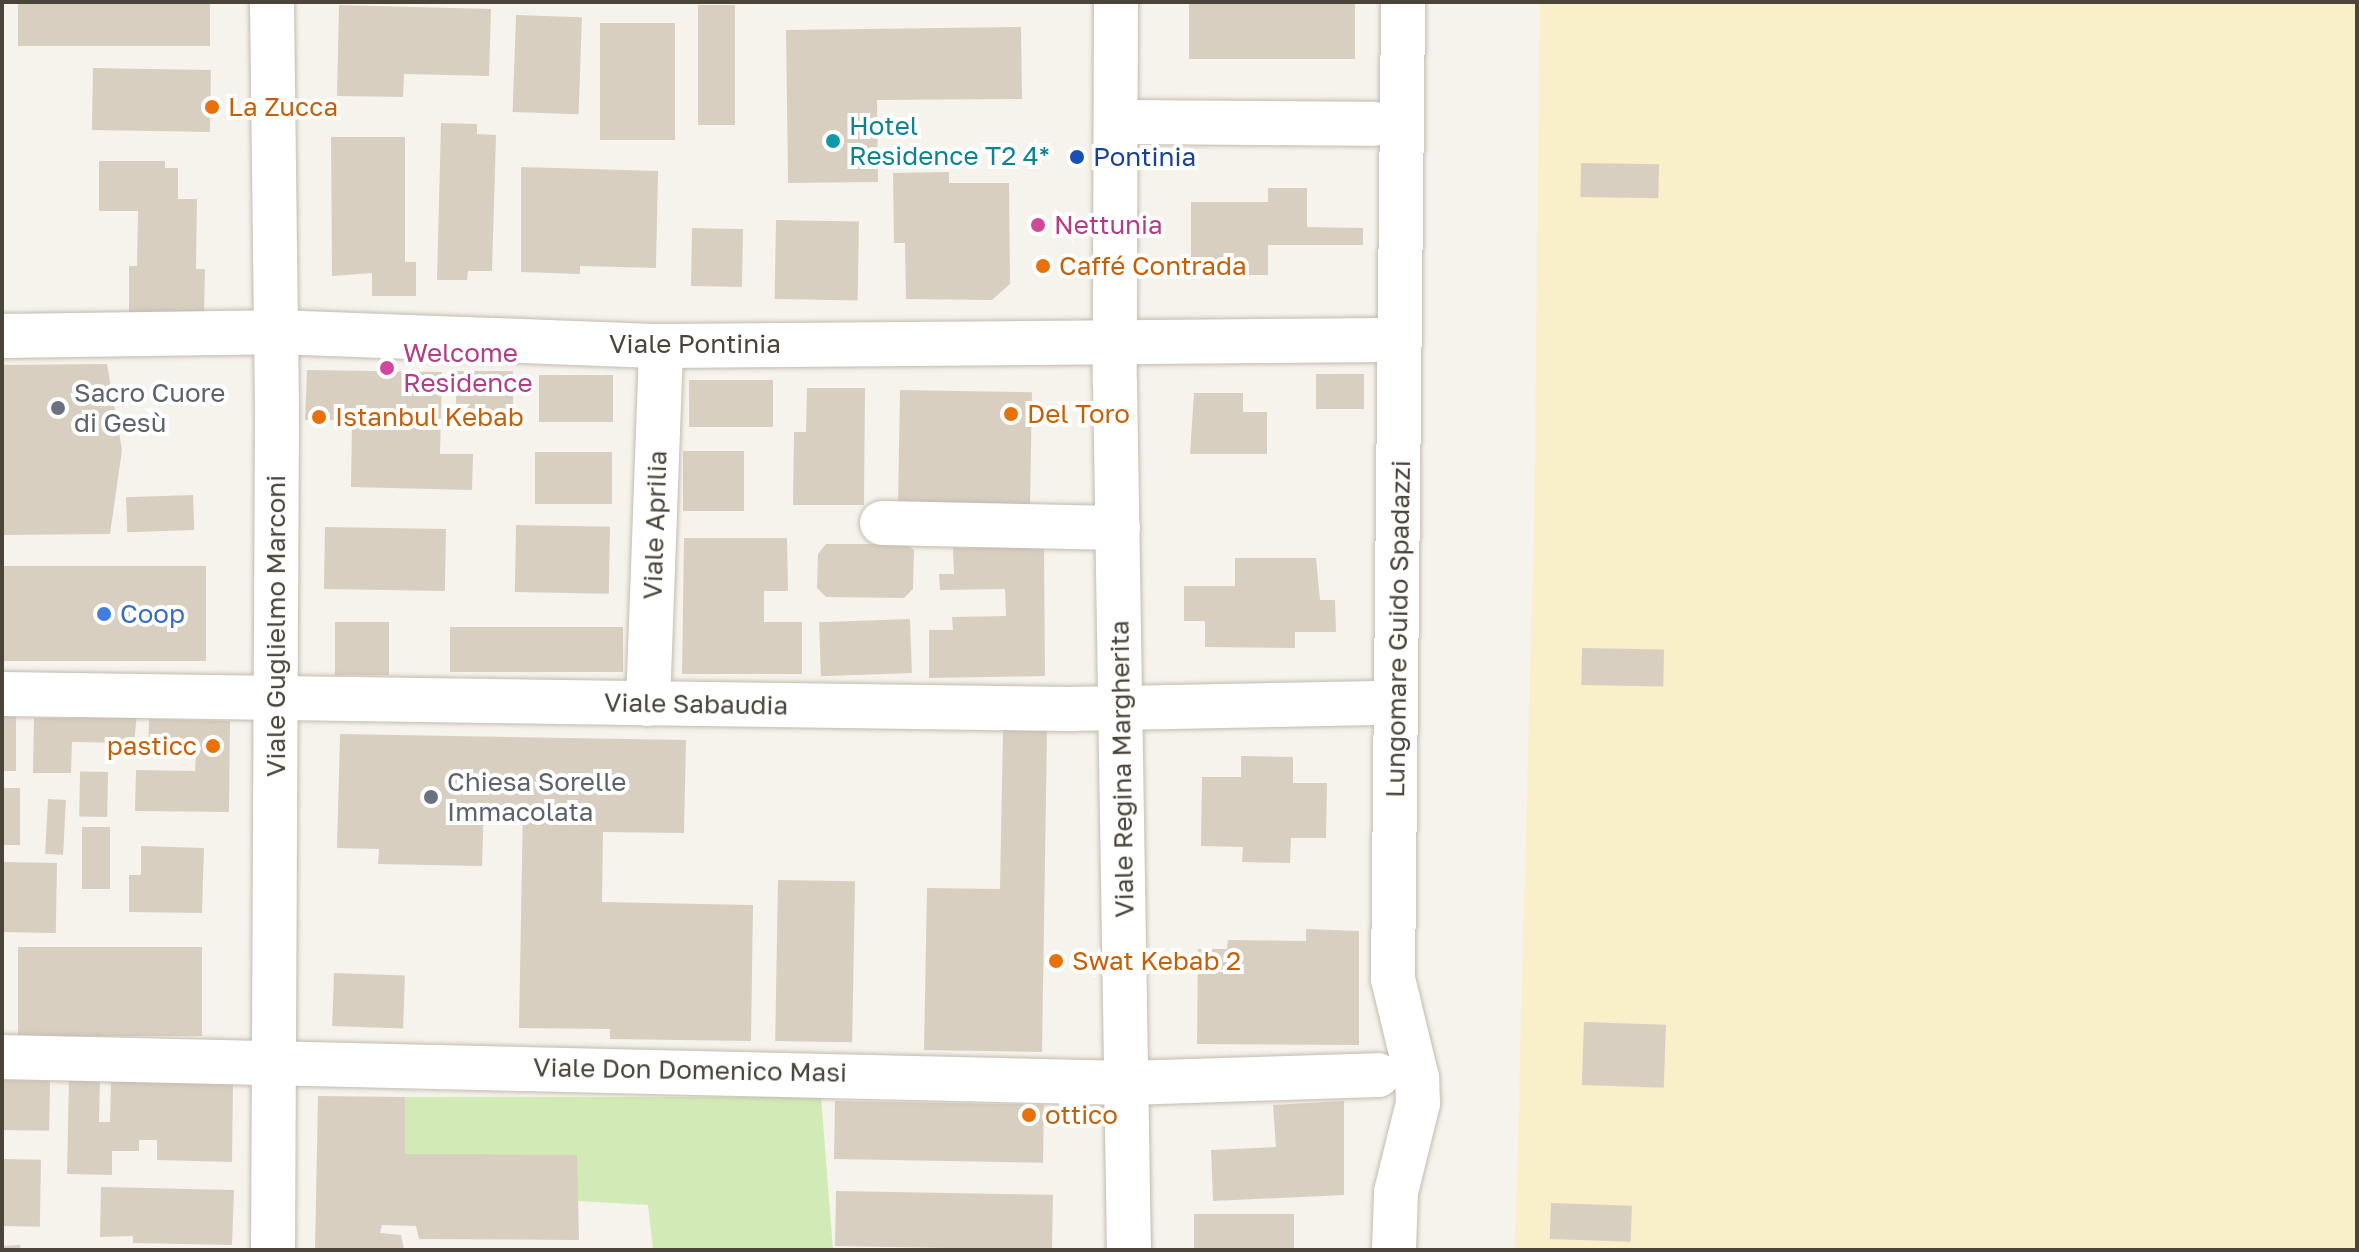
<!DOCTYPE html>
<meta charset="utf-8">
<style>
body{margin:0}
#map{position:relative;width:2359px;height:1252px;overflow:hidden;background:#f6f3ec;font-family:"Golos Text",sans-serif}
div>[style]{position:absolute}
.green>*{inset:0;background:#d2eab5}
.sand>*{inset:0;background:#f9efc9}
.building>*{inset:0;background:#d8cfc1;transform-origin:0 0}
.roads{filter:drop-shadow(0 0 2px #c2bbae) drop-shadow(0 0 2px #c2bbae)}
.minor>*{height:44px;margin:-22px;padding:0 22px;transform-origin:22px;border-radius:22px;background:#fff}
.dots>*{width:22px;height:22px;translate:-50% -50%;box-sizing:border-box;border:4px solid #fff;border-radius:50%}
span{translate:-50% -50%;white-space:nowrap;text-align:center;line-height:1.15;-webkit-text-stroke:8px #fff;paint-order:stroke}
.food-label{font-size:26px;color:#c56008}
.left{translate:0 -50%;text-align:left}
.right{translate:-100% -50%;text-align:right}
.culture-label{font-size:26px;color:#0d838f}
.transit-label{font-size:26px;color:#164399}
.hotel-label{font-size:26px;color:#b23c85}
.street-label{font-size:26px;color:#4b4439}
.worship-label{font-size:26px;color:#5b616d}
.shop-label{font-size:26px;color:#366cbe}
.frame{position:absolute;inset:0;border:4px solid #4b4439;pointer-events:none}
</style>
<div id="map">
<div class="green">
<i style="clip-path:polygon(405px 1097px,821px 1097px,833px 1250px,653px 1250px,648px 1205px,578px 1201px,405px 1154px)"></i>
</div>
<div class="sand">
<i style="clip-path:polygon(1540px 2px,2357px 2px,2357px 1250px,1515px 1250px,1534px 524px)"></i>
</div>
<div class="building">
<i style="left:18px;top:2px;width:192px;height:44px"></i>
<i style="left:1189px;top:2px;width:166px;height:57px"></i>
<i style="clip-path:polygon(339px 5px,491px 9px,489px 76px,404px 74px,403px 97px,337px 96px)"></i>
<i style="left:698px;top:5px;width:37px;height:120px"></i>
<i style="left:516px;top:15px;width:66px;height:97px;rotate:2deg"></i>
<i style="left:600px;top:23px;width:75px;height:117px"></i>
<i style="clip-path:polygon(1021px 27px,1022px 99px,877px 100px,878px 182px,788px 183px,786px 30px)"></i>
<i style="left:93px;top:68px;width:118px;height:62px;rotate:1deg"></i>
<i style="clip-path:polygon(441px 123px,477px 124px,477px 134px,496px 135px,492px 271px,468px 271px,467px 280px,437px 280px)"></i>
<i style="clip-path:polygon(331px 137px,405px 137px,405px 262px,416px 262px,416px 296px,372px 296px,372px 273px,332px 276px)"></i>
<i style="clip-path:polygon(99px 161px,165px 161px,165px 168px,178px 168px,178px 199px,197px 199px,196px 269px,205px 269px,204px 314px,129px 313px,129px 266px,137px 266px,138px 211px,99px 211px)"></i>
<i style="left:1581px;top:163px;width:78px;height:34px;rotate:1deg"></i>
<i style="clip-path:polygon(521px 167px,658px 171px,656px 268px,580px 266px,580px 274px,521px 272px)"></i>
<i style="clip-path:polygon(949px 172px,949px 183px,1009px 183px,1010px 284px,992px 300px,906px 299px,905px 243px,894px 243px,893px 173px)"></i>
<i style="clip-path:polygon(1268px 188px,1307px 188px,1307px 227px,1363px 228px,1363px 245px,1268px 245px,1268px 275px,1191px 275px,1191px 202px,1268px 202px)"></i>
<i style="left:776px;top:220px;width:83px;height:79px;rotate:1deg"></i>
<i style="left:692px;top:228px;width:51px;height:58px;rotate:1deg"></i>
<i style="clip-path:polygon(107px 364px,122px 450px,110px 534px,2px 535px,2px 365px)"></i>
<i style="clip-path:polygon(307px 370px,442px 372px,440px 454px,473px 454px,472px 490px,351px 487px,352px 420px,305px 420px)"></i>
<i style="left:456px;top:371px;width:57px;height:52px"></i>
<i style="left:1316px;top:374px;width:48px;height:35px"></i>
<i style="left:539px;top:375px;width:74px;height:47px"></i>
<i style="left:689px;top:380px;width:84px;height:47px"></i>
<i style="clip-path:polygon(807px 388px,865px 388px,864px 505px,793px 505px,794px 432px,806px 432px)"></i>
<i style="left:900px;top:390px;width:132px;height:113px;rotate:1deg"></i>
<i style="clip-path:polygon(1194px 393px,1243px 393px,1243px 412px,1267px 412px,1267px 454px,1190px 454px)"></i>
<i style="left:683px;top:451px;width:61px;height:60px"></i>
<i style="left:535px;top:452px;width:77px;height:52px"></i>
<i style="left:193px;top:495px;width:35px;height:67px;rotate:88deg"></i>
<i style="left:516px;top:525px;width:94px;height:67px;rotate:1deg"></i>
<i style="left:325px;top:527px;width:121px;height:62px;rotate:1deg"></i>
<i style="clip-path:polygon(684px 538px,787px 538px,788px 591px,764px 591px,764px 622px,802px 622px,802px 674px,682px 674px)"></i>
<i style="clip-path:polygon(826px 544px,906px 544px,914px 550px,913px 589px,904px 598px,826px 597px,817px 588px,818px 554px)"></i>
<i style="clip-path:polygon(1044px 547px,1045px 676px,929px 678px,929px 630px,953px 630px,952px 617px,1006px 616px,1005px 589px,940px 590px,939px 574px,954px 574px,953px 548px)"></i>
<i style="clip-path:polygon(1235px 558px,1316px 558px,1320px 600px,1335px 600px,1336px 632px,1295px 632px,1295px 648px,1205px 647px,1205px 621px,1184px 621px,1184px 586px,1235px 586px)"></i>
<i style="left:2px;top:566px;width:204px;height:95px"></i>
<i style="left:910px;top:619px;width:54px;height:91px;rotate:88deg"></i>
<i style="left:335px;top:622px;width:54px;height:53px"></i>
<i style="left:450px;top:627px;width:173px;height:45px"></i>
<i style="left:1582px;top:648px;width:82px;height:37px;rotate:1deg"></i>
<i style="left:2px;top:712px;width:14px;height:59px"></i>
<i style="clip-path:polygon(72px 712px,137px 714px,134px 743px,72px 742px,71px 773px,33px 773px,34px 718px,72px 718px)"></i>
<i style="clip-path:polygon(149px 719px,230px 721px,229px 812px,135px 811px,136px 770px,195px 771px,196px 754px,148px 753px)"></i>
<i style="clip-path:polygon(1003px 730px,1047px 731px,1042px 1052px,924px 1050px,927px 888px,1000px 889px)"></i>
<i style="clip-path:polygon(340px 734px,686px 740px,684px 833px,603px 832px,602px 902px,753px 905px,751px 1041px,610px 1039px,610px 1029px,519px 1028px,523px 806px,484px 805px,482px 866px,378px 864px,379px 849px,337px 848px)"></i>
<i style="clip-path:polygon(1241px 756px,1293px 757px,1293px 783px,1327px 783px,1326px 838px,1291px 838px,1290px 863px,1242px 862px,1243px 847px,1201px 846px,1202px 777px,1241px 777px)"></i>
<i style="left:108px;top:772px;width:45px;height:28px;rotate:91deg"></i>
<i style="left:2px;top:788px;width:18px;height:57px"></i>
<i style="left:48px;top:799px;width:18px;height:55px;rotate:3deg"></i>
<i style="left:82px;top:827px;width:28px;height:62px"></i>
<i style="clip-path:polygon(141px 846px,204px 848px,202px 913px,129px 912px,129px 875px,141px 875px)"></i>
<i style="left:2px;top:862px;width:55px;height:70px;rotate:1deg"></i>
<i style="left:778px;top:880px;width:77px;height:161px;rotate:1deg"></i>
<i style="clip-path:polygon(1306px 929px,1359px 931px,1359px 1045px,1197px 1044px,1198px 949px,1227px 949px,1228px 940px,1306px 941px)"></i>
<i style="left:18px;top:947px;width:184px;height:89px"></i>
<i style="left:334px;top:973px;width:71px;height:53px;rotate:2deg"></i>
<i style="left:1584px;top:1022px;width:82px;height:63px;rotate:2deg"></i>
<i style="clip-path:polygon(69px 1078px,100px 1078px,99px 1122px,110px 1122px,111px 1082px,233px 1083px,232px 1162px,157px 1160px,157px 1140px,139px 1140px,139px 1151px,112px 1151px,112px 1175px,67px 1174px)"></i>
<i style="left:2px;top:1080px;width:48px;height:50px;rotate:1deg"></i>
<i style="clip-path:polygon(318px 1096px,405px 1097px,405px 1154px,577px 1155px,579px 1240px,419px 1239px,416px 1226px,382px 1225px,380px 1233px,401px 1235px,404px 1250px,315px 1250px)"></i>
<i style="left:835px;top:1101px;width:209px;height:58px;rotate:1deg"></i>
<i style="clip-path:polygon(1344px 1101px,1344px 1195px,1213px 1201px,1211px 1150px,1276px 1147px,1273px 1105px)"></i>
<i style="left:2px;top:1159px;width:39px;height:67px;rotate:1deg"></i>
<i style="clip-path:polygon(101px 1187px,234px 1190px,232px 1245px,133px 1243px,133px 1236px,100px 1237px)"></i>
<i style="left:836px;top:1191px;width:217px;height:55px;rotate:1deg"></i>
<i style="left:1551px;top:1203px;width:81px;height:36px;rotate:2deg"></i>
<i style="left:1194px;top:1214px;width:100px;height:36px"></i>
<i style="clip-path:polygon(20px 1245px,21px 1250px,2px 1250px,2px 1246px)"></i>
</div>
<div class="roads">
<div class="minor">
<i style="left:272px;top:2px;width:407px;rotate:89.3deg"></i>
<i style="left:277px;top:409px;width:841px;rotate:90.27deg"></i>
<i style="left:1116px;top:2px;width:380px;rotate:90.2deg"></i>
<i style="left:1115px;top:382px;width:868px;rotate:89.08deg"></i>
<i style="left:1116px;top:122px;width:258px;rotate:0.4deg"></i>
<i style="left:2px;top:336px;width:273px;rotate:-0.8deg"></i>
<i style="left:275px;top:332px;width:386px;rotate:2.1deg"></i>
<i style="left:661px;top:346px;width:726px;rotate:-0.47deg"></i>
<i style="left:882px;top:523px;width:236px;rotate:1.2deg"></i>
<i style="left:2px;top:694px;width:1066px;rotate:0.81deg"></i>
<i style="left:1068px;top:709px;width:322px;rotate:-1.1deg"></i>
<i style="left:648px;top:704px;width:358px;rotate:-87.9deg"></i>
<i style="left:2px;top:1057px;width:1125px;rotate:1.32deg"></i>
<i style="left:1127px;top:1083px;width:251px;rotate:-1.8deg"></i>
<i style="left:1394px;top:1250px;width:58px;rotate:-88deg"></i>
<i style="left:1396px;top:1192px;width:92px;rotate:-76.1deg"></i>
<i style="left:1418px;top:1103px;width:25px;rotate:-92deg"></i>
<i style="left:1417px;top:1078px;width:102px;rotate:-103.6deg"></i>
<i style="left:1393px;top:979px;width:977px;rotate:-89.41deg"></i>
</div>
</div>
<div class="dots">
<i style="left:212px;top:107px;background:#e8710a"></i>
<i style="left:833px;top:141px;background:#0f9aa8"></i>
<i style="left:1077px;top:157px;background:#1a4fb4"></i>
<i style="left:1038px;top:225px;background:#d1479c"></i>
<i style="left:1043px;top:266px;background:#e8710a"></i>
<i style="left:387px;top:368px;background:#d1479c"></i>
<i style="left:58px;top:408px;background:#6b7280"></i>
<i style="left:1011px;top:414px;background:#e8710a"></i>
<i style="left:319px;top:417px;background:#e8710a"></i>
<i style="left:104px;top:614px;background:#3f7fe0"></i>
<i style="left:213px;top:746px;background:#e8710a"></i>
<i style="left:431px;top:797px;background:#6b7280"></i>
<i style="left:1056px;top:961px;background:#e8710a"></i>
<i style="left:1029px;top:1115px;background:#e8710a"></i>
</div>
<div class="food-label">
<span class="left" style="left:228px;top:107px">La Zucca</span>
<span class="left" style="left:1059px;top:266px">Caffé Contrada</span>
<span class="left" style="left:1027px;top:414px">Del Toro</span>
<span class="left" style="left:335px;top:417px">Istanbul Kebab</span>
<span class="right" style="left:197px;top:746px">pasticc</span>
<span class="left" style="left:1072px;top:961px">Swat Kebab 2</span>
<span class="left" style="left:1045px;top:1115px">ottico</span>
</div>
<div class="culture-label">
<span class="left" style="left:849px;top:141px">Hotel<br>Residence T2 4*</span>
</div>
<div class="transit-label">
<span class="left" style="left:1093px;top:157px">Pontinia</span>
</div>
<div class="hotel-label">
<span class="left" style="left:1054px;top:225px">Nettunia</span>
<span class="left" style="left:403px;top:368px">Welcome<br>Residence</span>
</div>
<div class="street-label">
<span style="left:695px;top:344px">Viale Pontinia</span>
<span style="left:655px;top:525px;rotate:-88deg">Viale Aprilia</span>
<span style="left:276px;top:626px;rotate:-90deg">Viale Guglielmo Marconi</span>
<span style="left:1398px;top:629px;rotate:-89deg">Lungomare Guido Spadazzi</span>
<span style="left:696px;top:704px;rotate:1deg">Viale Sabaudia</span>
<span style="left:1122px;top:769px;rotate:-91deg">Viale Regina Margherita</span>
<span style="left:690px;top:1070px;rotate:1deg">Viale Don Domenico Masi</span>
</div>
<div class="worship-label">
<span class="left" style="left:74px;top:408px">Sacro Cuore<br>di Gesù</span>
<span class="left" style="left:447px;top:797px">Chiesa Sorelle<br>Immacolata</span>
</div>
<div class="shop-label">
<span class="left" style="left:120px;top:614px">Coop</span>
</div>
<div class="frame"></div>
</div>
